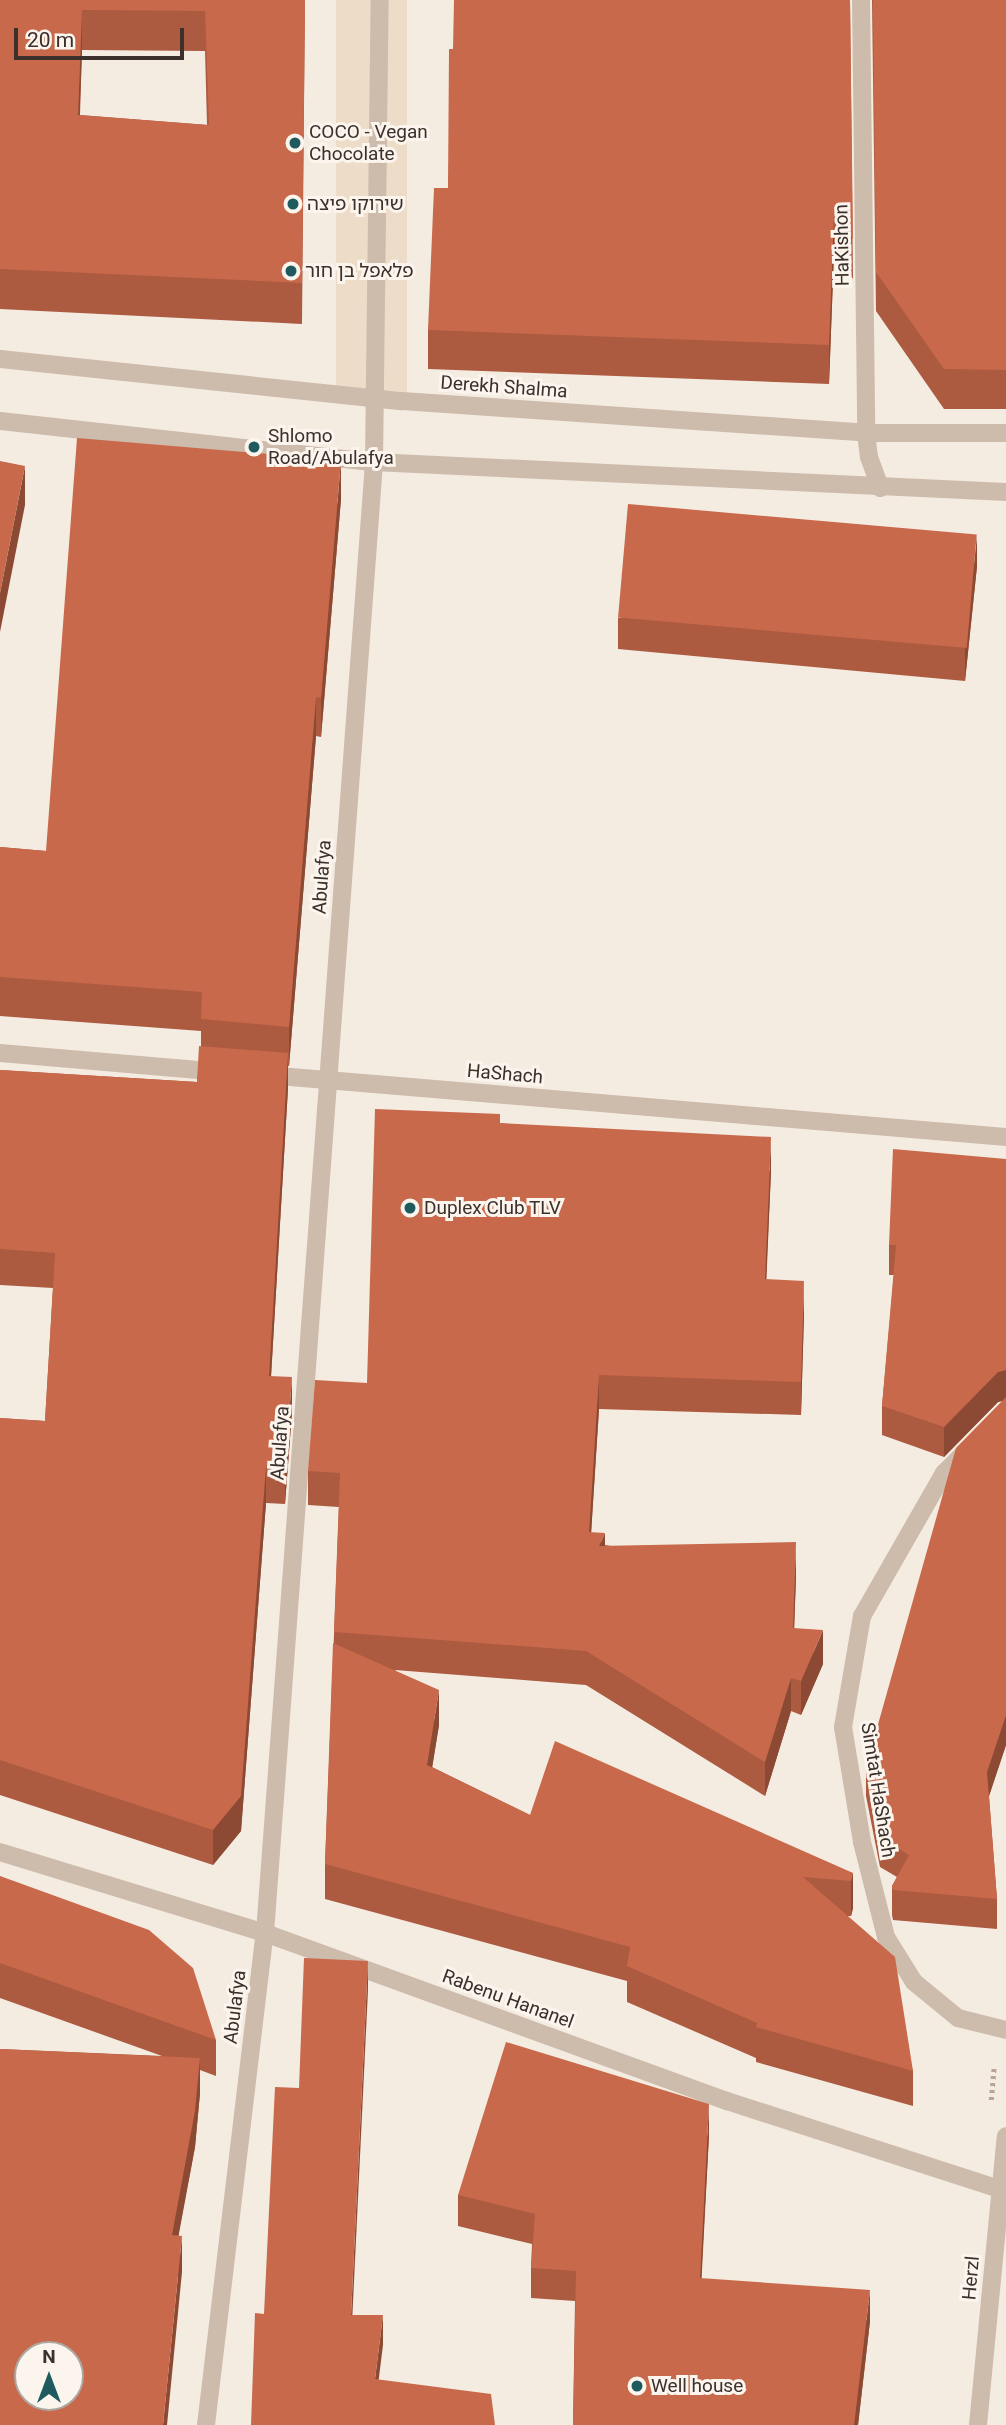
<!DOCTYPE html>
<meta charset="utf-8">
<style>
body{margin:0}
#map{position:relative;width:1006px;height:2425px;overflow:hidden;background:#f4ebe1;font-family:Roboto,"Noto Sans Hebrew",sans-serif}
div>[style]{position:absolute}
.plaza>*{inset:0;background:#ecdcc8;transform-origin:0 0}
.path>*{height:4.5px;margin-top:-2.25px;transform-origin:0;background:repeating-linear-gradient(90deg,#b9a596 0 3.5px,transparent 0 7px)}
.service>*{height:18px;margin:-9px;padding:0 9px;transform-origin:9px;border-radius:9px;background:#cdbbac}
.minor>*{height:18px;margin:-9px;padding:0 9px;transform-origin:9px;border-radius:9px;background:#cdbbac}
.tertiary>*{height:18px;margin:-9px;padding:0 9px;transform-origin:9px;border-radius:9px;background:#cdbbac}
.wall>*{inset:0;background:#ac5a40}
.shaded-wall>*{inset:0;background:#8c4a34}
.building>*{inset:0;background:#c8694b;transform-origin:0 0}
.dots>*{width:19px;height:19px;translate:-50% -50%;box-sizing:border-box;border:4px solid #fbf5ee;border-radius:50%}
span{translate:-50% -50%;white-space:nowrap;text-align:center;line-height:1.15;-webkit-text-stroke:6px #fbf5ee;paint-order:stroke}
.poi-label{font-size:19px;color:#3b302b}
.left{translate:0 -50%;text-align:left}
.street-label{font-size:19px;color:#3b302b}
.north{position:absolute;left:14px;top:2341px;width:70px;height:70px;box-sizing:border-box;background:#fbf5ee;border:2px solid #aea6a0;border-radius:50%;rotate:0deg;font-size:19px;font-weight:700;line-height:28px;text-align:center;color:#3b302b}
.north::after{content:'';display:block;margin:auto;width:24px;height:32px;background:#1f5a5e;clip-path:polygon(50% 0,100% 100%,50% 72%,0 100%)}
.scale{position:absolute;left:14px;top:28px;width:170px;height:32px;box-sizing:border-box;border:4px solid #3b302b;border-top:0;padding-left:9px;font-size:21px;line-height:24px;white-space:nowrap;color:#3b302b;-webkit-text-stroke:5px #fbf5ee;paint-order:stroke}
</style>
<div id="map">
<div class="plaza">
<i style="left:336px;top:0;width:71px;height:394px"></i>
</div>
<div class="path">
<i style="left:991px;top:2100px;width:33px;rotate:-85deg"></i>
</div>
<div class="service">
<i style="left:0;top:359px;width:404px;rotate:6deg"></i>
<i style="left:402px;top:401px;width:465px;rotate:3.9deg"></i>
<i style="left:866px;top:433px;width:140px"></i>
</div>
<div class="minor">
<i style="left:861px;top:0;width:433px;rotate:89.3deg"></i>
<i style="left:866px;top:433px;width:24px;rotate:83deg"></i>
<i style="left:869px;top:457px;width:33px;rotate:70deg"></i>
<i style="left:0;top:1053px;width:222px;rotate:4.9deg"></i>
<i style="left:267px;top:1075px;width:742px;rotate:4.8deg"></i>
<i style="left:967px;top:1450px;width:33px;rotate:135deg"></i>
<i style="left:944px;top:1473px;width:165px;rotate:119.8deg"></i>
<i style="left:862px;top:1616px;width:113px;rotate:99.7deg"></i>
<i style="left:843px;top:1727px;width:117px;rotate:80.6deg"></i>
<i style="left:862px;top:1842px;width:98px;rotate:75.8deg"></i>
<i style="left:886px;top:1937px;width:53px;rotate:58.1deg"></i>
<i style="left:914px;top:1982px;width:57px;rotate:39.3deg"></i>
<i style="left:958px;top:2018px;width:49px;rotate:14deg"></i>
<i style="left:0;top:1852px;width:277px;rotate:17deg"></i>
<i style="left:265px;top:1933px;width:492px;rotate:20deg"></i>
<i style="left:727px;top:2101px;width:287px;rotate:17.9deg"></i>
<i style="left:206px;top:2425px;width:496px;rotate:-83.2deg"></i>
<i style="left:265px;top:1933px;width:1475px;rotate:-85.76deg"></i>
<i style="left:374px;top:462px;width:462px;rotate:-89.3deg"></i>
</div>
<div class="tertiary">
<i style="left:0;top:421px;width:376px;rotate:6.3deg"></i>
<i style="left:374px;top:462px;width:633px;rotate:2.72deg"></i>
<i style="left:978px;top:2425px;width:290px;rotate:-84.5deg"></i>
</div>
<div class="wall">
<i style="clip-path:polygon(evenodd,0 0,305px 0,302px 324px,0 309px,0 0,82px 50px,205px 51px,207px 125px,80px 115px,82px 50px)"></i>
<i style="clip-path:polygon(850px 0,853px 279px,834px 252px,829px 384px,428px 369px,428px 330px,448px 188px,453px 49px)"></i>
<i style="clip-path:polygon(872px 0,1006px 0,1006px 409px,944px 409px,876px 311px)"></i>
<i style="clip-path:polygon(341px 499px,321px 737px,316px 736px,289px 1066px,288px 1066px,288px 1088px,271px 1376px,292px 1412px,285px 1504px,266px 1503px,241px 1831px,213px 1865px,0 1795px,0 1418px,45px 1421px,53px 1288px,0 1285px,0 1070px,197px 1082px,201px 1046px,201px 1031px,0 1016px,0 847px,46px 851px)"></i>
<i style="clip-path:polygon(977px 566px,965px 681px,618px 649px,618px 618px)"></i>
<i style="clip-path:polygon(500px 1123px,771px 1171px,766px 1279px,804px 1314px,801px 1415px,599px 1409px,591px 1533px,605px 1545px,796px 1576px,794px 1628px,823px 1664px,801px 1715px,791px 1711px,765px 1796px,586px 1685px,395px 1670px,439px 1725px,432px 1767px,530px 1815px,853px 1873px,853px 1908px,851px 1916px,848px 1916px,913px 2071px,913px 2106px,756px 2062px,756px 2058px,627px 2002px,627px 1981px,325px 1899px,325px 1864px,339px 1507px,308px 1505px,308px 1471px,367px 1383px)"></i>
<i style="clip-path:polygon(1006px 1159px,1006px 1745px,989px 1796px,997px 1899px,997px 1929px,893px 1920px,892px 1915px,892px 1886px,897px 1877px,880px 1867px,866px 1796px,866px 1767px,1002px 1401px,998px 1402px,944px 1457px,882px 1435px,882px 1406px,894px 1275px,889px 1275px,889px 1245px)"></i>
<i style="clip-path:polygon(0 1876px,216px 2040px,216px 2076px,200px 2070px,200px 2093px,195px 2147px,178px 2236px,182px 2272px,0 2425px,0 2049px,162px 2056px,0 1998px)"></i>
<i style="clip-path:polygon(709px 2135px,701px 2279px,870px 2321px,858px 2425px,573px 2425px,575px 2301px,531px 2298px,531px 2268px,532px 2244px,458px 2226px,458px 2195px)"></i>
</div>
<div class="shaded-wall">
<i style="clip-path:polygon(82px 10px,82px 50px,78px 155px,78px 115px)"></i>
<i style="clip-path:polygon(834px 213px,834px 252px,829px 384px,829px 345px)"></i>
<i style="clip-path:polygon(341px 460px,341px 499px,321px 737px,321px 698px)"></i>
<i style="clip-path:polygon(25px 466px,25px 505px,0 632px,0 593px)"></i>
<i style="clip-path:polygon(977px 536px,977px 566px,965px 681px,965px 650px)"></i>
<i style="clip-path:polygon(316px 697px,316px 736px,289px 1066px,289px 1027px)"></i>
<i style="clip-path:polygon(288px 1053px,288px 1088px,269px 1411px,269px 1376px)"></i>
<i style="clip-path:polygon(771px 1137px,771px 1171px,765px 1313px,765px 1279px)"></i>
<i style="clip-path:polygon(804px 1281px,804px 1314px,801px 1415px,801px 1382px)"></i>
<i style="clip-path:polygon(1006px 1370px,1006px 1400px,998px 1402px,944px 1457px,944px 1427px,998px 1372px)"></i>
<i style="clip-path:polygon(599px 1375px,599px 1409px,589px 1566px,589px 1532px)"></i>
<i style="clip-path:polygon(292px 1377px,292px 1412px,285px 1504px,285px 1469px)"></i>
<i style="clip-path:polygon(266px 1467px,266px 1503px,241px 1831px,213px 1865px,213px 1830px)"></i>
<i style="clip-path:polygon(605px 1533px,605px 1567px,599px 1546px)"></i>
<i style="clip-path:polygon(796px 1542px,796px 1576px,793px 1662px,793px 1628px)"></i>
<i style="clip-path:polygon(823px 1630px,823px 1664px,801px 1715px,801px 1681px)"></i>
<i style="clip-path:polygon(791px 1678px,791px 1711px,765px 1796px,765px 1762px)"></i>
<i style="clip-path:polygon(439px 1690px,439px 1725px,427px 1800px,427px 1765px)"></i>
<i style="clip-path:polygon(1006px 1715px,1006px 1745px,987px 1802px,987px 1772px)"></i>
<i style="clip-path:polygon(853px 1873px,853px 1908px,851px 1916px,851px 1881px)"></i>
<i style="clip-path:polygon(368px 1961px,368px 1990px,351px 2344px,351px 2315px)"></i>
<i style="clip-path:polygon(200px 2058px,200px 2093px,195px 2147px,172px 2271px,172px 2235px)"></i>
<i style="clip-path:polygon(709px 2104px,709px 2135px,700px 2309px,700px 2278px)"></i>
<i style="clip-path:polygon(182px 2236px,182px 2272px,167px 2425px,163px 2425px)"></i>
<i style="clip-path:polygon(870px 2290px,870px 2321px,858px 2425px,854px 2425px)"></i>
<i style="clip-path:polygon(383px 2315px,383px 2345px,375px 2409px,375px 2379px)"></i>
</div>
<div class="building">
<i style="clip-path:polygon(evenodd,0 0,305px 0,302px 283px,0 269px,0 0,82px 10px,205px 11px,209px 125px,78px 115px,82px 10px)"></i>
<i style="clip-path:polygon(454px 0,850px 0,853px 239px,834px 213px,829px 345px,428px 330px,434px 188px,448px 188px,449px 49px,453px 49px)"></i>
<i style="clip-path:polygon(873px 0,1006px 0,1006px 370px,944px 369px,876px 272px)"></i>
<i style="clip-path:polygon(77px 438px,341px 460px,321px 698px,316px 697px,289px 1027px,201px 1019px,202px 992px,0 977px,0 847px,46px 851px)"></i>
<i style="clip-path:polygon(0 461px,25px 466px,0 593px)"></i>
<i style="left:628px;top:504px;width:350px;height:114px;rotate:5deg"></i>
<i style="clip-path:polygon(199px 1046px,288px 1053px,269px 1376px,292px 1377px,285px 1469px,266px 1467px,241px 1796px,213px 1830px,0 1760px,0 1418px,45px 1421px,55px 1253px,0 1249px,0 1070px,197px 1082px)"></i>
<i style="clip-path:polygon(375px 1109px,500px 1114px,500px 1123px,771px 1137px,765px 1279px,804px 1281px,801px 1382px,599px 1375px,589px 1532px,605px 1533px,599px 1546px,796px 1542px,793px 1628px,823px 1630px,801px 1681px,791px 1678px,765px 1762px,586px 1651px,334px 1632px,340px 1473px,308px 1471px,315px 1380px,367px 1383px)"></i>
<i style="clip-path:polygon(893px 1149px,1006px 1159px,1006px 1370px,998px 1372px,944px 1427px,882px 1406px,896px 1245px,889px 1245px)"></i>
<i style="clip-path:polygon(1006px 1397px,1006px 1715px,987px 1772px,997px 1899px,893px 1890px,892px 1886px,909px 1855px,880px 1837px,866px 1767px,956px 1448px)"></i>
<i style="clip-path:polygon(333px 1643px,439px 1690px,427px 1765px,530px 1815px,555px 1741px,853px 1873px,851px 1881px,803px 1877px,895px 1957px,913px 2071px,756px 2027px,757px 2023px,627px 1966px,630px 1947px,325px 1864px)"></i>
<i style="clip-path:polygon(0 1876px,149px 1930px,193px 1968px,216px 2040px,0 1963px)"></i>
<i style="clip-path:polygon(304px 1958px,368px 1961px,351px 2315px,383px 2315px,375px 2379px,491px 2394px,495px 2425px,251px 2425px,255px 2313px,264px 2314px,275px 2087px,299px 2088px)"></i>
<i style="clip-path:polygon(506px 2042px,709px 2104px,700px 2278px,870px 2290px,854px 2425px,573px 2425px,576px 2271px,531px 2268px,535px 2214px,458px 2195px)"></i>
<i style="clip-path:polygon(evenodd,0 2049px,200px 2058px,195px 2111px,172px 2235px,182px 2236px,163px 2425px,0 2425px,0 2049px,28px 2355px,70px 2355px,70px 2397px,28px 2397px,28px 2355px)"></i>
</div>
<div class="dots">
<i style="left:295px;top:143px;background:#1f5a5e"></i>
<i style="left:293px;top:204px;background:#1f5a5e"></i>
<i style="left:291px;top:271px;background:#1f5a5e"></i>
<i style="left:254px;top:447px;background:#1f5a5e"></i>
<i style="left:410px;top:1208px;background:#1f5a5e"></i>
<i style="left:637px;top:2386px;background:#1f5a5e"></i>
</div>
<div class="poi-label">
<span class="left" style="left:309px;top:143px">COCO - Vegan<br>Chocolate</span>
<span class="left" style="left:307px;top:204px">שירוקו פיצה</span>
<span class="left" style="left:305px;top:271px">פלאפל בן חור</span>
<span class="left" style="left:268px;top:447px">Shlomo<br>Road/Abulafya</span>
<span class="left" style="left:424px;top:1208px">Duplex Club TLV</span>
<span class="left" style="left:651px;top:2386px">Well house</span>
</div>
<div class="street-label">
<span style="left:842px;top:245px;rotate:-91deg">HaKishon</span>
<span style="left:504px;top:387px;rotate:4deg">Derekh Shalma</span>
<span style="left:322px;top:877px;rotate:-86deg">Abulafya</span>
<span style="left:505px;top:1074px;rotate:5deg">HaShach</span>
<span style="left:280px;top:1443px;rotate:-86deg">Abulafya</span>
<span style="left:878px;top:1790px;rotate:81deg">Simtat HaShach</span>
<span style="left:508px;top:1999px;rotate:20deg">Rabenu Hananel</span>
<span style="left:235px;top:2007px;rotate:-83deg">Abulafya</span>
<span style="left:971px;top:2278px;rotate:-85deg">Herzl</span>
</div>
<div class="north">N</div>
<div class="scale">20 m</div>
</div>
